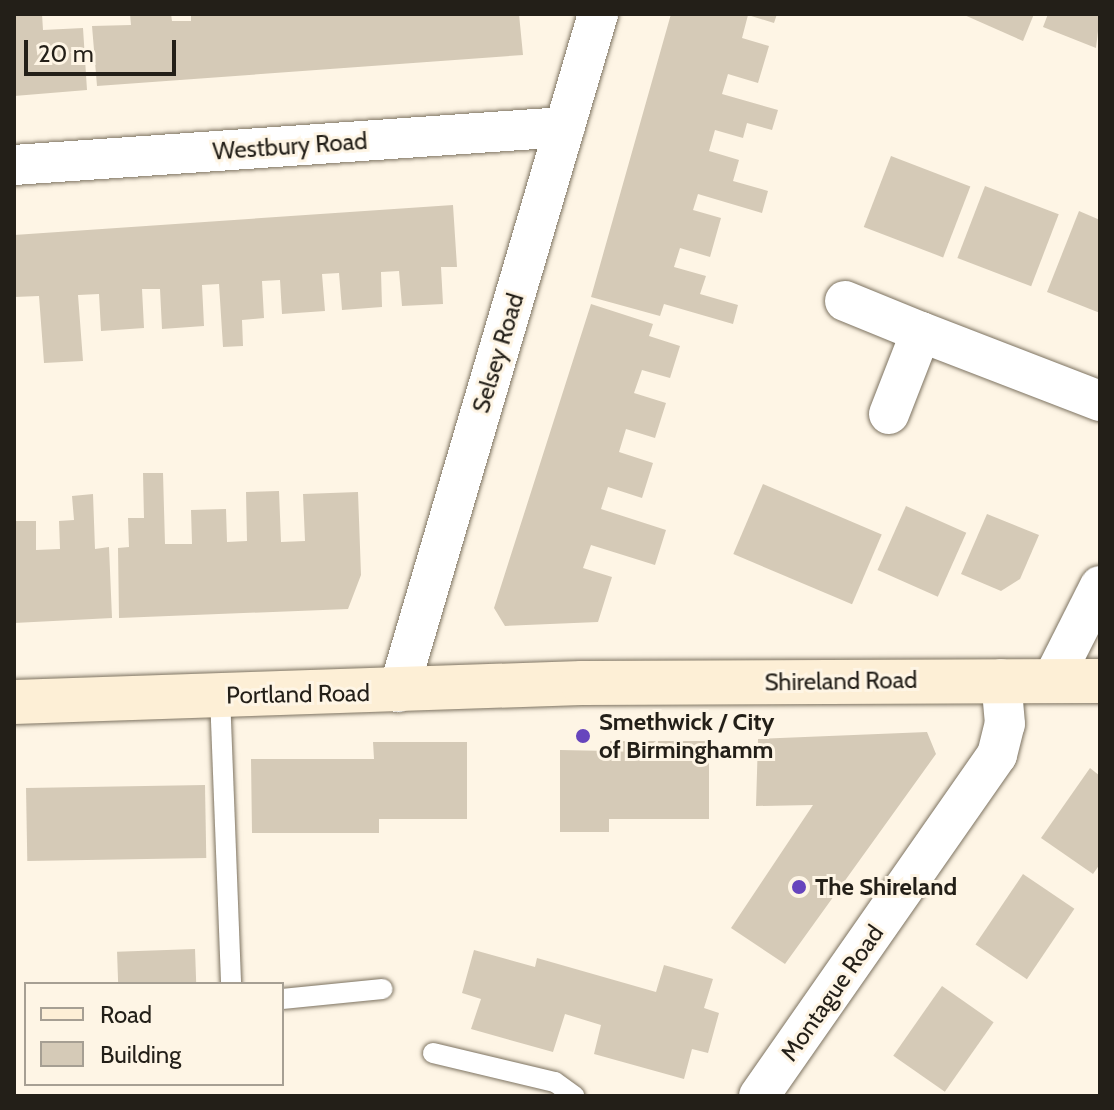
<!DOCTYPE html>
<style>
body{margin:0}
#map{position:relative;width:1114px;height:1110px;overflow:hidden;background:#fef5e5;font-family:Cabin,sans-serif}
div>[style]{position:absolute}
.building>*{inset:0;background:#d5cab7;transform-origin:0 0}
.roads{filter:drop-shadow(0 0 2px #7d7361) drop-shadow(0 0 2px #7d7361)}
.service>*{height:20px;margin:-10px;padding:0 10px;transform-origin:10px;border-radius:10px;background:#fff}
.minor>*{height:40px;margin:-20px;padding:0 20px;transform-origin:20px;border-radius:20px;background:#fff}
.secondary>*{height:44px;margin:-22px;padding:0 22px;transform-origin:22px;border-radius:22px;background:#fdefd6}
.dots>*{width:22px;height:22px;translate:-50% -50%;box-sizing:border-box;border:4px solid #fef5e5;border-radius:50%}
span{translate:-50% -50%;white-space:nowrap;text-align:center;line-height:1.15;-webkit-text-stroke:6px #fef5e5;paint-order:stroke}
.street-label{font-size:24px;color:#231f18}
.poi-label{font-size:24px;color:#231f18;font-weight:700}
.left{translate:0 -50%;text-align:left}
.frame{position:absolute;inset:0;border:16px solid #231f18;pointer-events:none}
.legend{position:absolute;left:24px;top:982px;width:260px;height:104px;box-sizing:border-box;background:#fef5e5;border:2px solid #a69f93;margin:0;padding:10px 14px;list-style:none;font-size:24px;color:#231f18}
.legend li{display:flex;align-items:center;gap:16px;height:40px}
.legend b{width:40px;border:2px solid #a69f93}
.scale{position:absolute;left:24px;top:40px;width:152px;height:36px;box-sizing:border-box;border:4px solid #231f18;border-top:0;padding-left:10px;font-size:24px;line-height:28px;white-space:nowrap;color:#231f18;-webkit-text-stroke:6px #fef5e5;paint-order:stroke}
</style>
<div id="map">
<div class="building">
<i style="clip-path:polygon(14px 14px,42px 14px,43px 30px,83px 28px,87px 90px,14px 96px)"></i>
<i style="clip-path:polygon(130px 14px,171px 14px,172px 21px,191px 21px,191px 14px,519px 14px,523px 55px,97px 86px,92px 26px,131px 25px)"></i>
<i style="clip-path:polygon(671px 14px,777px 14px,774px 23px,748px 15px,742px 38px,769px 46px,758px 83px,728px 74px,722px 94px,778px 110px,772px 130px,747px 123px,743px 138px,715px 130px,709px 151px,739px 160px,733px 181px,768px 191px,762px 213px,698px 194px,693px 210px,721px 218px,710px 257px,680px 248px,674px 267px,706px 276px,700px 294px,738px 305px,733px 324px,664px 304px,660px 316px,591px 297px)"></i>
<i style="clip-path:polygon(962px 14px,1034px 14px,1023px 41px)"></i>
<i style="clip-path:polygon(1048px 14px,1100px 14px,1096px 48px,1043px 27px)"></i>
<i style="left:891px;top:156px;width:85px;height:76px;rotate:21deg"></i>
<i style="left:985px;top:186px;width:79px;height:77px;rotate:21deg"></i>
<i style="clip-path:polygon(453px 205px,457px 267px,441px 267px,443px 304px,402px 306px,399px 271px,381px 272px,382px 307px,342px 310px,339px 273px,322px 274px,325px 311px,282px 314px,280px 280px,262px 281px,264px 318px,242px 320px,243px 346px,223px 347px,219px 284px,202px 285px,204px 326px,162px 329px,160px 289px,142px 289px,144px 328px,101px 331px,99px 294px,78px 295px,83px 361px,44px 363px,39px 296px,14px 297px,14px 235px)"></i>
<i style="clip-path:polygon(1079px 211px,1100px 220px,1100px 313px,1047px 292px)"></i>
<i style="clip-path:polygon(591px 304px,653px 324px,649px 336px,680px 346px,670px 378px,642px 370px,634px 393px,666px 403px,655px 438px,626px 429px,619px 452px,653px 463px,642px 498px,608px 487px,601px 509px,666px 530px,655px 565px,591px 545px,583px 568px,612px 577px,598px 622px,505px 626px,494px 608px)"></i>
<i style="clip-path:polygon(143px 473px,163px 473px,165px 544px,192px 544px,191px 510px,226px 509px,227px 542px,247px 541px,246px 492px,279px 491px,281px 542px,305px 541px,303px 494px,358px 492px,361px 575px,348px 609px,119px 618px,118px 548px,129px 547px,128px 518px,144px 518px)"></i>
<i style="left:763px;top:484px;width:129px;height:76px;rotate:23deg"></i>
<i style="clip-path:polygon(93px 494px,95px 549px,109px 547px,112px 618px,14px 623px,14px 521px,36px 521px,36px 550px,60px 549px,59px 521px,74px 520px,72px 496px)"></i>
<i style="left:906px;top:506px;width:66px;height:70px;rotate:24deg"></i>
<i style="clip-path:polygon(987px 514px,1039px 535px,1020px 579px,1001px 591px,961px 574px)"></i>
<i style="clip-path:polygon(927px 732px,936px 754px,785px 964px,731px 928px,813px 805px,756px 806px,758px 739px)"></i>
<i style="clip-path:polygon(610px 741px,709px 741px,709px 819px,609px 819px,609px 832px,560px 832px,560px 750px,610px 751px)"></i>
<i style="clip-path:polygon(373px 742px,467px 742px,467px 819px,379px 819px,379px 833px,252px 833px,251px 759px,374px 759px)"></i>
<i style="clip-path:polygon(1090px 768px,1100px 776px,1100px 864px,1093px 874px,1041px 838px)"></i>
<i style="left:205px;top:785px;width:73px;height:179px;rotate:89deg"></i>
<i style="left:1023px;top:874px;width:62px;height:85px;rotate:34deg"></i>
<i style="left:195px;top:949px;width:35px;height:78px;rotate:88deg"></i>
<i style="clip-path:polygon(474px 950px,535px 967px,537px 958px,656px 992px,664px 965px,713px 979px,704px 1008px,719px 1013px,708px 1053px,692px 1049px,684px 1079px,594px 1054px,601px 1025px,565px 1014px,553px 1052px,471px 1029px,481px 999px,462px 993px)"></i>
<i style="left:942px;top:986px;width:63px;height:85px;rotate:35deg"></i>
</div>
<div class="roads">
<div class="service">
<i style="left:220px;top:695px;width:289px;rotate:87.8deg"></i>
<i style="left:282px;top:999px;width:101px;rotate:-5.7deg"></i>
<i style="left:433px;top:1053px;width:125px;rotate:13.4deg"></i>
<i style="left:555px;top:1082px;width:24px;rotate:36deg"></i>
</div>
<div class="minor">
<i style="left:14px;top:165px;width:552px;rotate:-3.95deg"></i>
<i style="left:845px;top:301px;width:82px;rotate:22.2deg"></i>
<i style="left:889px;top:414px;width:88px;rotate:-68.7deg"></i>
<i style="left:921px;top:332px;width:192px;rotate:21.1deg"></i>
<i style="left:1053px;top:679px;width:104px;rotate:-63.2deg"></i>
<i style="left:398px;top:692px;width:707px;rotate:-73.56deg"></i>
<i style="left:759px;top:1096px;width:416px;rotate:-55.1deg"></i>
<i style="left:997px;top:755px;width:32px;rotate:-76deg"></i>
<i style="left:1005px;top:724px;width:45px;rotate:-95.1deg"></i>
</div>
<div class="secondary">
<i style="left:14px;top:702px;width:568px;rotate:-1.92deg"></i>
<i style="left:582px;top:683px;width:518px;rotate:-0.22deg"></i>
</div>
</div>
<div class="dots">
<i style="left:583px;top:736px;background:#6745bd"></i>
<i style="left:799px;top:887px;background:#6745bd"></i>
</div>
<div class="street-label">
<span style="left:290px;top:146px;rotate:-4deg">Westbury Road</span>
<span style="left:498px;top:353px;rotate:-73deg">Selsey Road</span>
<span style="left:841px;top:681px;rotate:-1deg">Shireland Road</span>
<span style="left:298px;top:694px;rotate:-1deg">Portland Road</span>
<span style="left:832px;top:993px;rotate:-55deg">Montague Road</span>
</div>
<div class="poi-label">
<span class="left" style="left:599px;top:736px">Smethwick / City<br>of Birminghamm</span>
<span class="left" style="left:815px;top:887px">The Shireland</span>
</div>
<div class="frame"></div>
<ul class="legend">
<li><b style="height:10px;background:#fdefd6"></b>Road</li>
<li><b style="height:22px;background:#d5cab7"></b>Building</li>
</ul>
<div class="scale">20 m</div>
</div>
